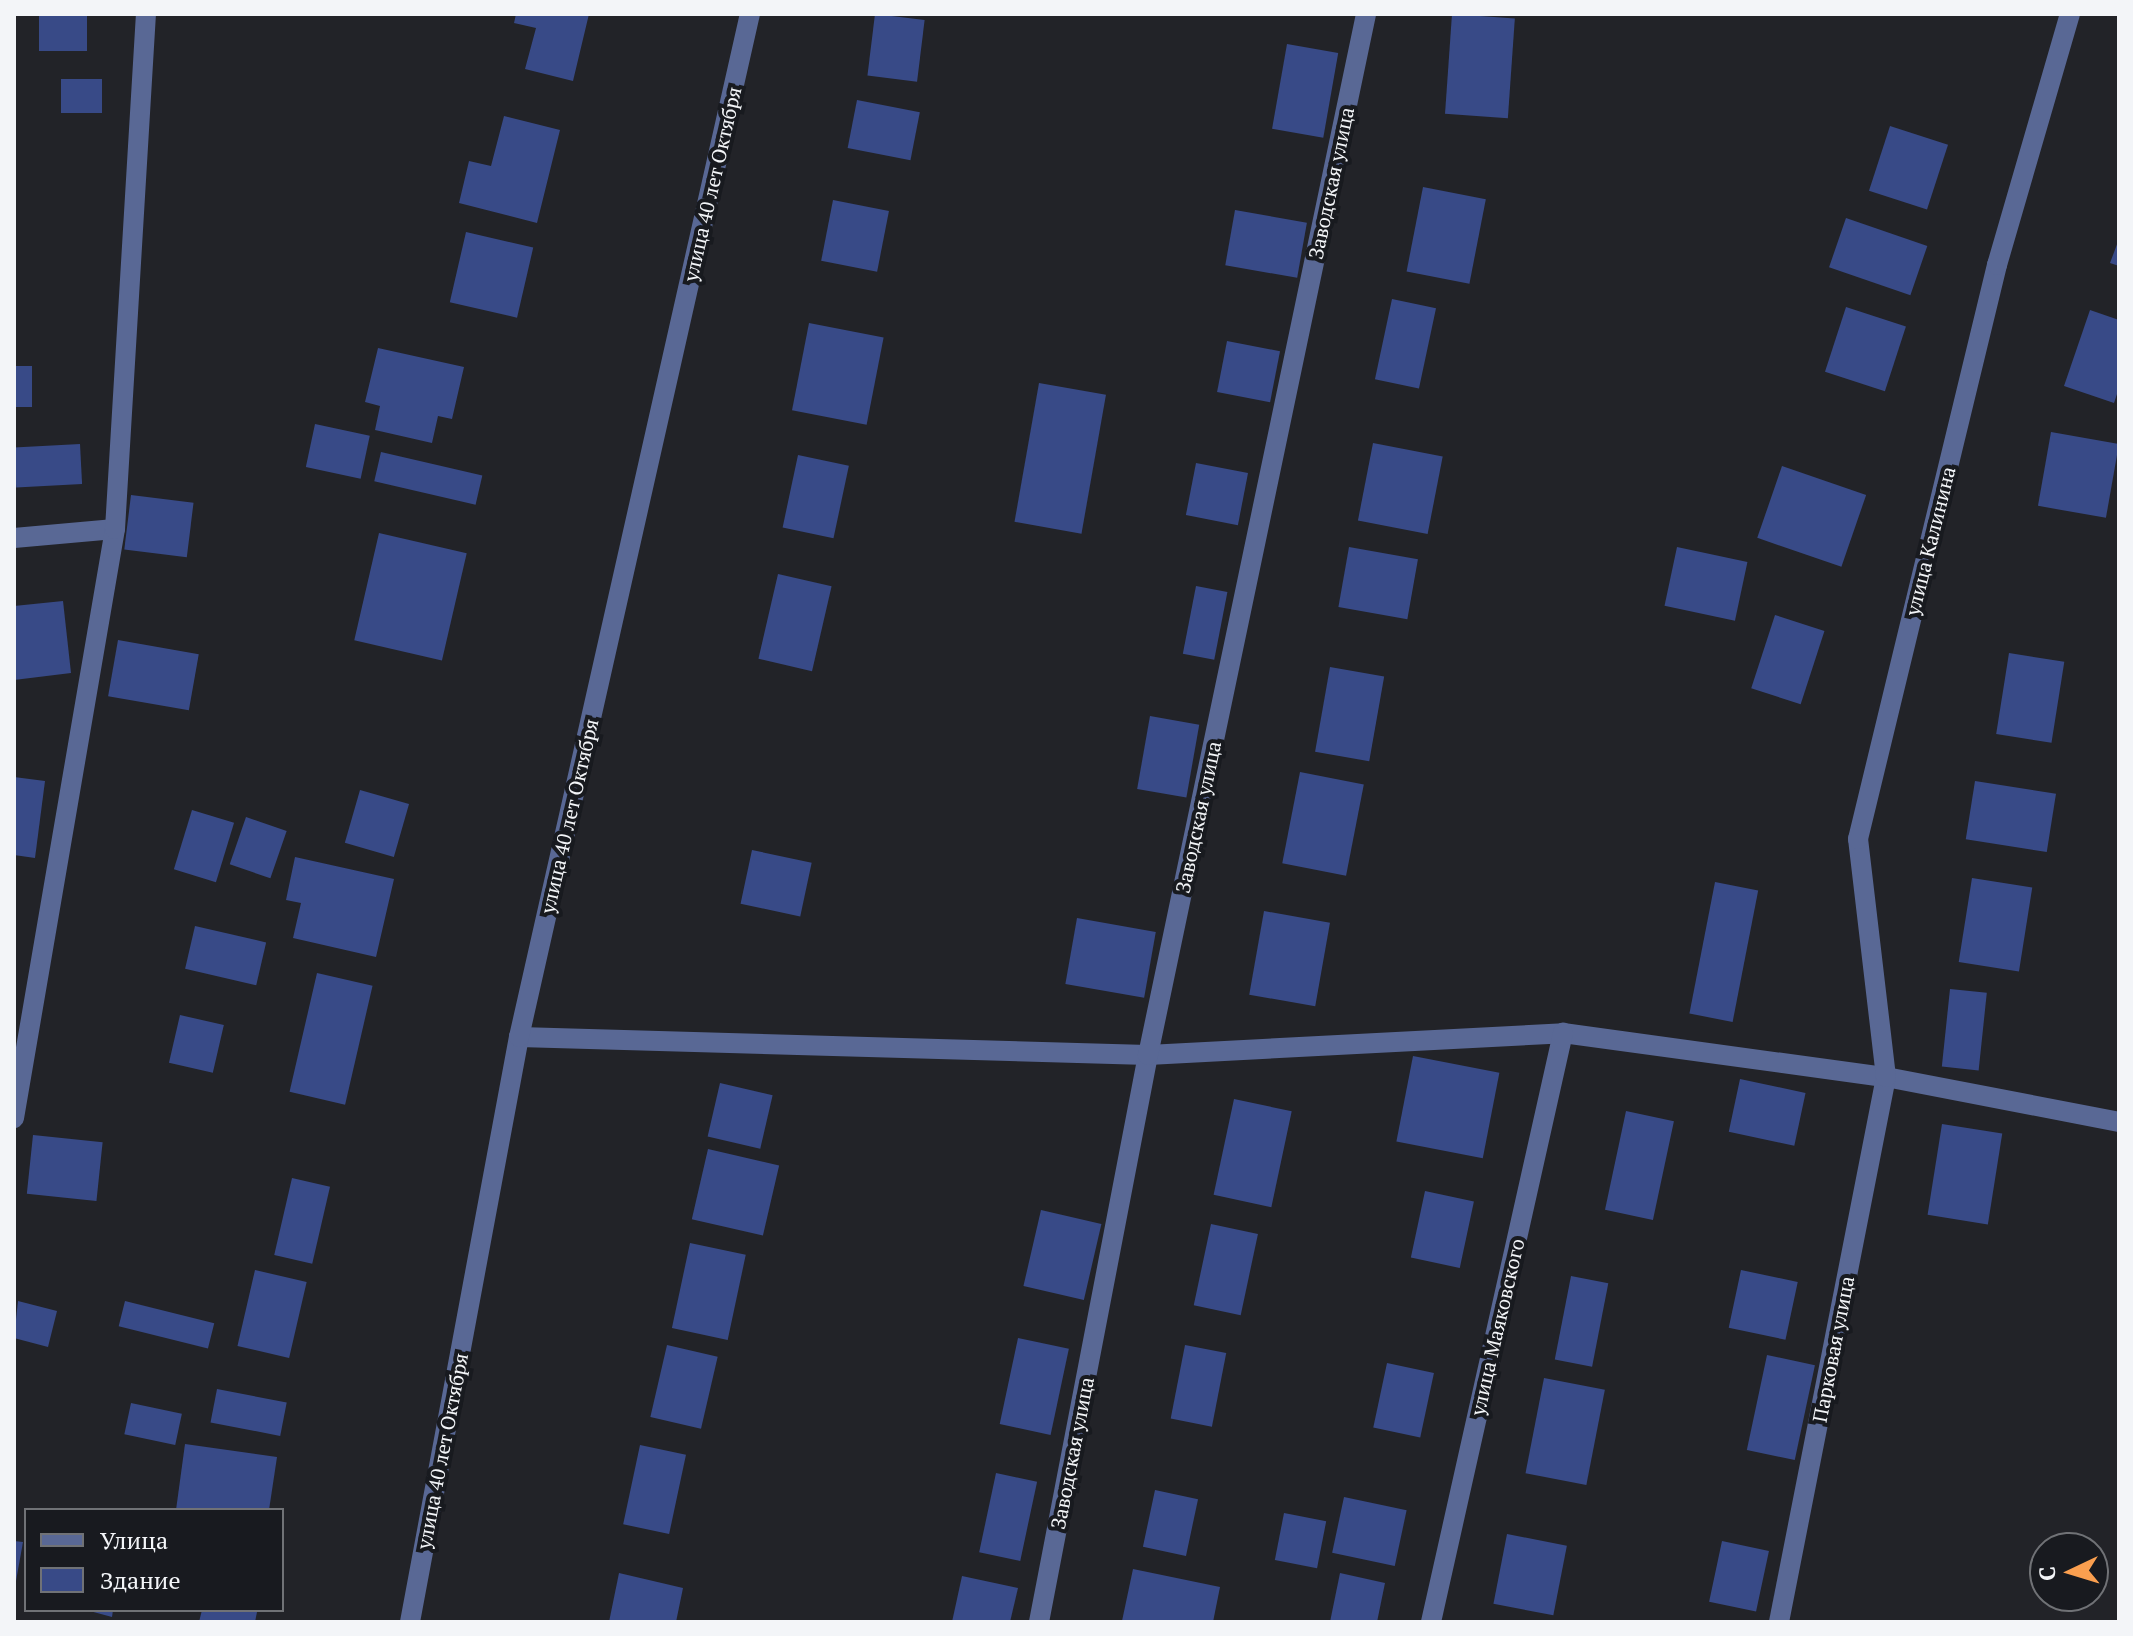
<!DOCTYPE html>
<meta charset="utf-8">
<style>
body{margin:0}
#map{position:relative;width:2133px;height:1636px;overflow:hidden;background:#222328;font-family:"PT Serif",serif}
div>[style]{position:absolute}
.building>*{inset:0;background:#384a87;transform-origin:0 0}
.minor>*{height:20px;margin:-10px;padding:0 10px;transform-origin:10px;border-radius:10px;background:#596895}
.tertiary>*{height:20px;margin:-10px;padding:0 10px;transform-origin:10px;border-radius:10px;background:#596895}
span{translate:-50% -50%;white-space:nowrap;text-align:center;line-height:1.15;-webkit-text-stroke:8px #181a1f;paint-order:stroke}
.street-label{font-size:20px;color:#f3f5f8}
.frame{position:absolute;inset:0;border:16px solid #f3f5f8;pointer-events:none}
.legend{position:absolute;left:24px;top:1508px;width:260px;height:104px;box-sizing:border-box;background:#181a1f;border:2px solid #707276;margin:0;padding:10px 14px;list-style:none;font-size:24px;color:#f3f5f8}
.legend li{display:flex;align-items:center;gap:16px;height:40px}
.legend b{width:40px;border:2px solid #707276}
.north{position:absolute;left:2029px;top:1532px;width:80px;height:80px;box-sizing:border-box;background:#181a1f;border:2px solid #707276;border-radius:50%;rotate:266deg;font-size:22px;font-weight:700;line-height:32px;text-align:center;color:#f3f5f8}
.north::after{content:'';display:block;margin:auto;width:28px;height:36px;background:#fa9f4f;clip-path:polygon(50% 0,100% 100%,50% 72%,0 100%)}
</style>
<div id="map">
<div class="building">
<i style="left:39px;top:14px;width:48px;height:37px"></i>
<i style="clip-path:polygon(516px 14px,589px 14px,573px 81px,525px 69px,536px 28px,514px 23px)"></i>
<i style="left:875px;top:14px;width:50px;height:62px;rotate:7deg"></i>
<i style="left:1452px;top:14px;width:63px;height:100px;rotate:4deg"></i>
<i style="left:1287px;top:44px;width:52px;height:86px;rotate:10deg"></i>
<i style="left:61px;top:79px;width:41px;height:34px"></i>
<i style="left:857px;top:100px;width:64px;height:49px;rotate:11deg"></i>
<i style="clip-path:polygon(504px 116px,560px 130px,537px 223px,459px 203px,469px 161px,491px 166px)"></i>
<i style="left:1890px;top:126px;width:61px;height:68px;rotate:18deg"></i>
<i style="left:1423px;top:187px;width:64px;height:86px;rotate:11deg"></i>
<i style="left:833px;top:200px;width:57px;height:62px;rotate:11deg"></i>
<i style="left:1235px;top:210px;width:73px;height:56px;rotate:10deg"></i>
<i style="left:1846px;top:218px;width:86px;height:52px;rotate:19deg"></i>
<i style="left:466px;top:232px;width:69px;height:72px;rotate:13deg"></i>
<i style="clip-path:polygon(2119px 239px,2119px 266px,2110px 263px)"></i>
<i style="left:1392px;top:299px;width:45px;height:82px;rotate:12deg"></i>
<i style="left:1846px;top:307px;width:63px;height:68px;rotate:18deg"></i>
<i style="clip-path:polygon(2090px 310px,2119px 320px,2119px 388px,2114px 403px,2064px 386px)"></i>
<i style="left:809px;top:323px;width:76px;height:89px;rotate:11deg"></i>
<i style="left:1227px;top:341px;width:54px;height:52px;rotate:11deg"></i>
<i style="clip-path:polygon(378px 348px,464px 367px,452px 419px,438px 416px,432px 443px,375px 430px,380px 406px,365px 402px)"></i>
<i style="left:14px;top:366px;width:18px;height:41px"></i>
<i style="left:1039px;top:383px;width:68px;height:141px;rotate:10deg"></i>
<i style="left:315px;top:424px;width:56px;height:44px;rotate:12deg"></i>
<i style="left:2051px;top:432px;width:69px;height:75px;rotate:10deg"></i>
<i style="left:1373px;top:443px;width:71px;height:79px;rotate:11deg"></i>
<i style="left:80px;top:444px;width:40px;height:66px;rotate:87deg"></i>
<i style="left:381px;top:452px;width:104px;height:30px;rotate:13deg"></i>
<i style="left:798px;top:455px;width:52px;height:74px;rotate:12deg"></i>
<i style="left:1196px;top:463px;width:53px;height:53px;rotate:11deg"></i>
<i style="left:1782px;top:466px;width:89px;height:76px;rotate:19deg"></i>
<i style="left:131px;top:495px;width:63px;height:55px;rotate:7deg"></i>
<i style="left:379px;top:533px;width:90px;height:110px;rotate:13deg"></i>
<i style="left:1349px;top:547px;width:70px;height:61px;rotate:10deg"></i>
<i style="left:1677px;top:547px;width:72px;height:60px;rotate:12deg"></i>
<i style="left:778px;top:574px;width:55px;height:87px;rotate:13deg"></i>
<i style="left:1196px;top:586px;width:32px;height:69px;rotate:11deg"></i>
<i style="clip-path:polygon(63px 601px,71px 673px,14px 680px,14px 606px)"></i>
<i style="left:1775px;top:615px;width:52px;height:77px;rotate:18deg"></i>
<i style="left:118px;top:640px;width:82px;height:57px;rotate:10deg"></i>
<i style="left:2009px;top:653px;width:56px;height:82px;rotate:9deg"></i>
<i style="left:1330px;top:667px;width:55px;height:86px;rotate:10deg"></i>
<i style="left:1150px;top:716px;width:50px;height:74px;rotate:10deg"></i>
<i style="left:1300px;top:772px;width:65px;height:93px;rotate:11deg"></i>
<i style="clip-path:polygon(14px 777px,45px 781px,35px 858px,14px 855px)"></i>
<i style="left:1975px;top:781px;width:82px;height:59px;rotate:9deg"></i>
<i style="left:360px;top:790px;width:51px;height:55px;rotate:16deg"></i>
<i style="left:192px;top:810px;width:44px;height:62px;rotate:17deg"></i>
<i style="left:246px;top:817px;width:43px;height:50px;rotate:19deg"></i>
<i style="left:752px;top:850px;width:61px;height:55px;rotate:12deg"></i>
<i style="clip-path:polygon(295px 857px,394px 879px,376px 957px,293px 938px,301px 903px,286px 900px)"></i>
<i style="left:1972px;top:878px;width:61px;height:85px;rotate:9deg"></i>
<i style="left:1715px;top:882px;width:44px;height:134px;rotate:11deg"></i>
<i style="left:1264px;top:911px;width:67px;height:85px;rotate:10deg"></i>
<i style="left:1077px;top:918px;width:80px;height:67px;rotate:10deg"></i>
<i style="left:195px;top:926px;width:73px;height:44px;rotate:13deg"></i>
<i style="left:317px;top:973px;width:57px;height:122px;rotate:13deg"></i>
<i style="left:1950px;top:989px;width:37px;height:78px;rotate:6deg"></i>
<i style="left:180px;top:1015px;width:45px;height:49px;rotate:13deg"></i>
<i style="left:1413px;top:1056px;width:88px;height:87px;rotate:11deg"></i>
<i style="left:1740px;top:1079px;width:67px;height:54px;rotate:12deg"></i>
<i style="left:720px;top:1083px;width:54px;height:55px;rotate:13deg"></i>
<i style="left:1234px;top:1099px;width:59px;height:98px;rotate:12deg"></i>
<i style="left:1626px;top:1111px;width:49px;height:101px;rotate:12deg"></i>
<i style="left:1942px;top:1124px;width:61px;height:92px;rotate:9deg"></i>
<i style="left:33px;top:1135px;width:70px;height:59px;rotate:6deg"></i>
<i style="left:708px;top:1149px;width:73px;height:72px;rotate:13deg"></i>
<i style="left:292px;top:1178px;width:39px;height:79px;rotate:13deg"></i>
<i style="left:1425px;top:1191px;width:50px;height:68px;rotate:12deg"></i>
<i style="left:1041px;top:1210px;width:62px;height:78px;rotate:13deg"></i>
<i style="left:1211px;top:1224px;width:48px;height:83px;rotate:12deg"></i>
<i style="left:690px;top:1243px;width:57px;height:87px;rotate:12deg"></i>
<i style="left:255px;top:1270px;width:53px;height:78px;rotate:13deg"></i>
<i style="left:1741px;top:1270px;width:58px;height:59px;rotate:12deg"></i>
<i style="left:1571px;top:1276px;width:38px;height:85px;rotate:11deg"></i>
<i style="clip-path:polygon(18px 1301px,57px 1311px,48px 1347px,14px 1338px)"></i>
<i style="left:125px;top:1301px;width:92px;height:26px;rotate:14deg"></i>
<i style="left:1018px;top:1338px;width:52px;height:88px;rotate:12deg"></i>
<i style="left:667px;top:1345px;width:52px;height:74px;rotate:13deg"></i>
<i style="left:1185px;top:1345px;width:42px;height:75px;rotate:11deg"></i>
<i style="left:1767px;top:1355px;width:49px;height:97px;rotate:12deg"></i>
<i style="left:1387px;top:1363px;width:48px;height:66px;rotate:12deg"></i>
<i style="left:1544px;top:1378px;width:62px;height:97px;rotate:11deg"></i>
<i style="left:217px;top:1389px;width:71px;height:34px;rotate:11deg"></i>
<i style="left:131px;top:1403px;width:52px;height:32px;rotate:12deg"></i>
<i style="clip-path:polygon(185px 1444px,277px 1457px,269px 1510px,176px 1510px)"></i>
<i style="left:640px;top:1445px;width:47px;height:81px;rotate:12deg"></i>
<i style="left:996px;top:1473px;width:42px;height:81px;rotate:12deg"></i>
<i style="left:1155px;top:1490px;width:44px;height:58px;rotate:12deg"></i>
<i style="left:1344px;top:1497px;width:64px;height:57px;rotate:12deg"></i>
<i style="left:1284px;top:1513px;width:43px;height:48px;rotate:11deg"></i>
<i style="left:1507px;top:1534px;width:61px;height:71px;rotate:11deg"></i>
<i style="clip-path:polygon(14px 1541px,23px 1542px,16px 1581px,14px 1581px)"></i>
<i style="left:1722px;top:1541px;width:48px;height:62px;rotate:12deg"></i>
<i style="clip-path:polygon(1133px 1569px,1220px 1587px,1213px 1622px,1122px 1621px)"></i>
<i style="clip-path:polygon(619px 1573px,683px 1588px,676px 1622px,609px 1622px)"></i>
<i style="clip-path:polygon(1340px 1573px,1385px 1583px,1377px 1622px,1330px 1622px)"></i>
<i style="clip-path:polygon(962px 1576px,1018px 1588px,1010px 1622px,952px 1622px)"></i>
<i style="clip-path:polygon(86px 1610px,113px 1610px,112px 1617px)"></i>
<i style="clip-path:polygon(202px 1610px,247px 1610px,257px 1612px,255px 1622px,199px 1622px)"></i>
</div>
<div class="minor">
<i style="left:14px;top:538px;width:101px;rotate:-5.1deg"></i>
<i style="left:519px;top:1037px;width:629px;rotate:1.64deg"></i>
<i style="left:1148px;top:1055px;width:416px;rotate:-3deg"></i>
<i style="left:1563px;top:1033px;width:326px;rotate:7.8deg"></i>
<i style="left:1886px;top:1077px;width:237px;rotate:10.9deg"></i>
<i style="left:14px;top:1118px;width:598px;rotate:-80.27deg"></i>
<i style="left:115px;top:529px;width:516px;rotate:-86.56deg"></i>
<i style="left:1039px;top:1622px;width:577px;rotate:-79.12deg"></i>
<i style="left:1148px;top:1055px;width:1064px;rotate:-78.17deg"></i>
<i style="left:1431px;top:1622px;width:604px;rotate:-77.37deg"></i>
<i style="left:1779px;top:1622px;width:555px;rotate:-78.89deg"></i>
<i style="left:1886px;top:1077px;width:240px;rotate:-96.7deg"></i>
<i style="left:1858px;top:839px;width:591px;rotate:-76.39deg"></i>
<i style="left:1997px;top:265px;width:261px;rotate:-73.8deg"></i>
</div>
<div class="tertiary">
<i style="left:410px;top:1622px;width:595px;rotate:-79.45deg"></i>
<i style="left:519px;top:1037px;width:1049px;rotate:-77.28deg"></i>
</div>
<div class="street-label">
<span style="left:1331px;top:183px;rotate:-78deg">Заводская улица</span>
<span style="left:712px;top:184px;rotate:-77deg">улица 40 лет Октября</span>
<span style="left:1930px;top:541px;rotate:-76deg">улица Калинина</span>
<span style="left:569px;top:816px;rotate:-77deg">улица 40 лет Октября</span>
<span style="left:1198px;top:817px;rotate:-78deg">Заводская улица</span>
<span style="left:1497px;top:1327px;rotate:-77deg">улица Маяковского</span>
<span style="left:1833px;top:1349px;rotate:-79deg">Парковая улица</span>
<span style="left:442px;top:1451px;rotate:-79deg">улица 40 лет Октября</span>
<span style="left:1072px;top:1453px;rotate:-79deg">Заводская улица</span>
</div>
<div class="frame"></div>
<ul class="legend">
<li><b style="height:10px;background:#596895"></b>Улица</li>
<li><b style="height:22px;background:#384a87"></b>Здание</li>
</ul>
<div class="north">С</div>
</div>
